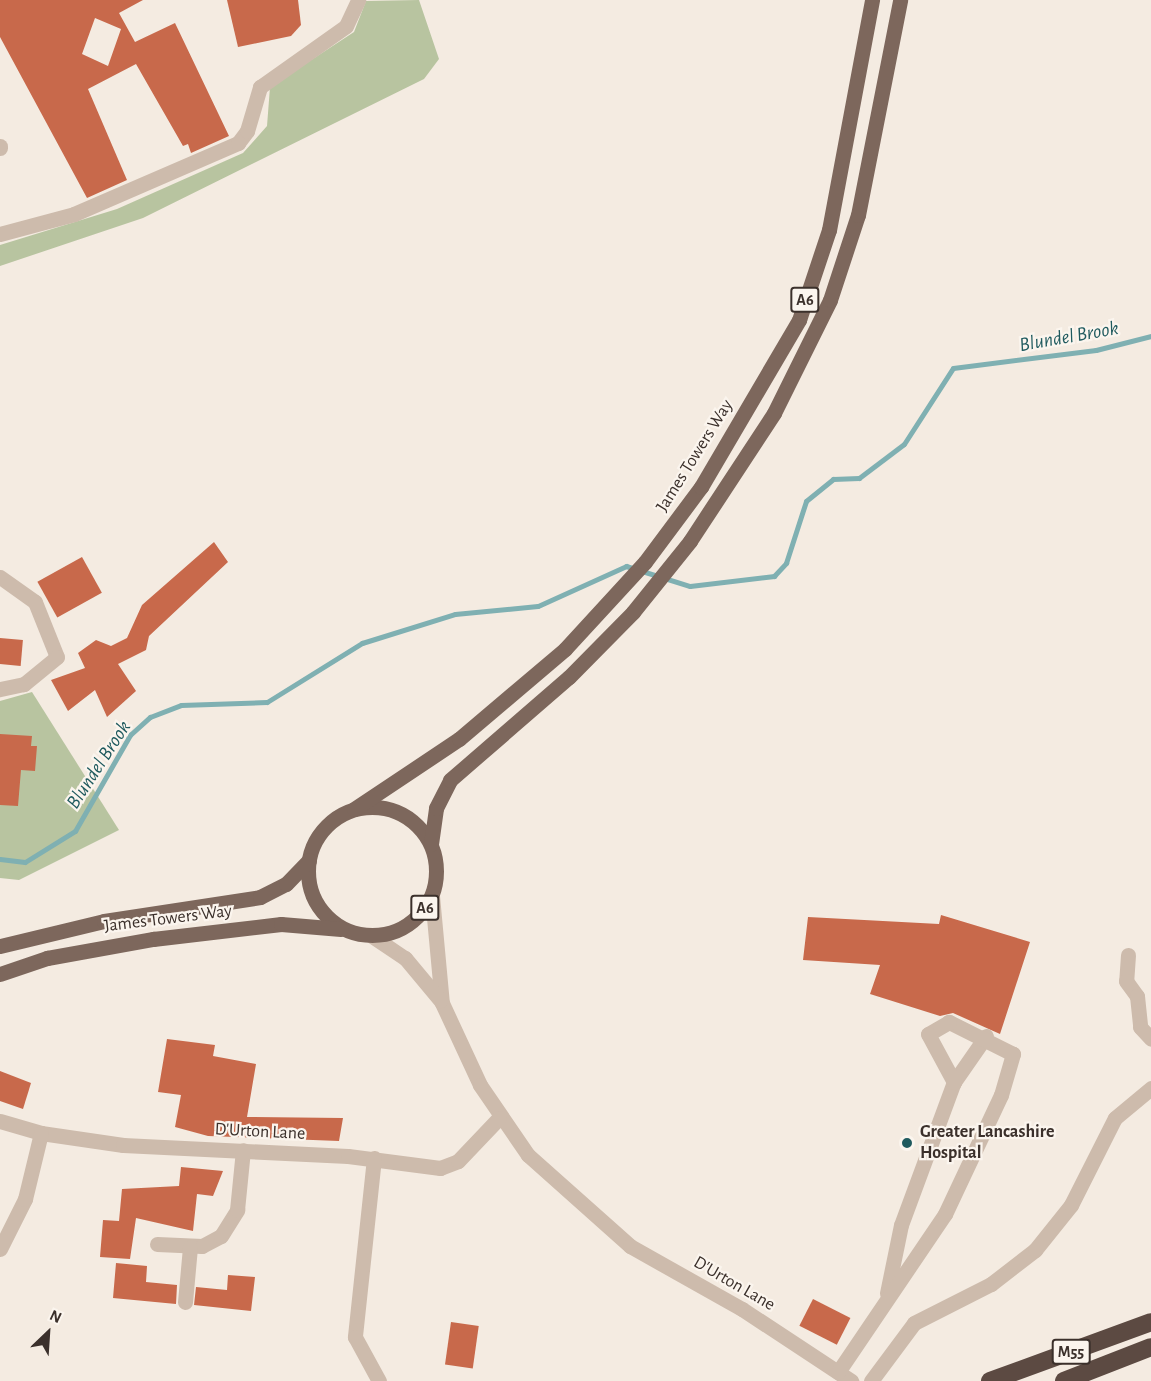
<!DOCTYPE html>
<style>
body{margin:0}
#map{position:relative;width:1151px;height:1381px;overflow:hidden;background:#f4ebe1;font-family:"Alegreya Sans",sans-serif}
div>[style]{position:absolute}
.green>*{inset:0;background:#b8c4a0}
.stream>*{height:5px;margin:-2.5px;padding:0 2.5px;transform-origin:2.5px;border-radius:2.5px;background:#7fb0b2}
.building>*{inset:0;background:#c8694b;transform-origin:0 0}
.minor>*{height:15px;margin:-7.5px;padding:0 7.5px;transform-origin:7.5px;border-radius:7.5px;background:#cdbbac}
.major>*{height:15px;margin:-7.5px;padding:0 7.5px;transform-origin:7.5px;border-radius:7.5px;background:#7d675c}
.major>.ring{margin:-7.5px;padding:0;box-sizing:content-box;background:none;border:15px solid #7d675c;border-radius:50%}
.highway>*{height:18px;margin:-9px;padding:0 9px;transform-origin:9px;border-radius:9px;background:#5c4a42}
.dots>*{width:16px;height:16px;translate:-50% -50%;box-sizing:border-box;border:3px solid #fbf5ee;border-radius:50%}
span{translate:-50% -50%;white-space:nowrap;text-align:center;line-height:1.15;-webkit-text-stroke:4.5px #fbf5ee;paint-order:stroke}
.shield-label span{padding:2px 4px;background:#fbf5ee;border:2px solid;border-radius:4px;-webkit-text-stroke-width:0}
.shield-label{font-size:16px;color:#3b302b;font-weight:700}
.street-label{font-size:18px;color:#3b302b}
.poi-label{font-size:18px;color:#3b302b;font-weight:700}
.left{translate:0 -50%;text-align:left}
.water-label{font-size:20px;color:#1f5a5e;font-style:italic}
.north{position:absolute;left:18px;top:1303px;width:60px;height:60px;-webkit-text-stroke:4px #fbf5ee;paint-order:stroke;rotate:25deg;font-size:16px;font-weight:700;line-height:24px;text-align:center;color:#3b302b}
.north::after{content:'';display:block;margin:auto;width:21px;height:27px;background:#3b302b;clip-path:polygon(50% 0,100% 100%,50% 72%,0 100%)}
</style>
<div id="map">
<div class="green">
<i style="clip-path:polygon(419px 0,439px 59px,424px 79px,143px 218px,0 266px,0 245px,117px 209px,243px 153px,267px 126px,270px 87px,354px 32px,366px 1px)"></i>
<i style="clip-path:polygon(32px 692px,119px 830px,19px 880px,0 878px,0 701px)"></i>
</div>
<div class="stream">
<i style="left:0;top:859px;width:25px;rotate:7deg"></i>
<i style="left:25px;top:862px;width:59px;rotate:-31.8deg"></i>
<i style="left:75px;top:831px;width:111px;rotate:-60.2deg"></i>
<i style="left:130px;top:735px;width:27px;rotate:-42deg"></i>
<i style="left:150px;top:717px;width:33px;rotate:-21deg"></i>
<i style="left:181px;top:705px;width:86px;rotate:-2deg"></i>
<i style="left:267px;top:702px;width:112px;rotate:-31.8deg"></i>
<i style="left:362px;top:643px;width:97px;rotate:-17.3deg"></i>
<i style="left:455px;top:614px;width:83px;rotate:-5.5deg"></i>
<i style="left:538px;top:606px;width:97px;rotate:-24.4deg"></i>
<i style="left:626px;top:566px;width:67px;rotate:17.4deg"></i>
<i style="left:690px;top:586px;width:85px;rotate:-6.8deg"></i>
<i style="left:774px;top:576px;width:18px;rotate:-47deg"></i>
<i style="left:786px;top:563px;width:65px;rotate:-72.1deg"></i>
<i style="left:806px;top:501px;width:35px;rotate:-39deg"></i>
<i style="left:833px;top:479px;width:26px;rotate:-2deg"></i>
<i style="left:859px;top:478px;width:56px;rotate:-37.1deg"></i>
<i style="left:904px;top:444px;width:90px;rotate:-57.2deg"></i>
<i style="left:953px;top:368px;width:144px;rotate:-7.2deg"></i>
<i style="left:1096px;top:350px;width:57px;rotate:-14.3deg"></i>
</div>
<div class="building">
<i style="clip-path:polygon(evenodd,0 0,143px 0,119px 13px,135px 42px,175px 23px,229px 136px,191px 153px,188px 144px,183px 146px,136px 64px,88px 89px,127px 180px,87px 198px,0 37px,0 0,95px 18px,121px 29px,108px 66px,82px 54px,95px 18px)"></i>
<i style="clip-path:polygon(227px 0,298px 0,301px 25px,291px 36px,238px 47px)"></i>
<i style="clip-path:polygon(214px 542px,228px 562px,149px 636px,146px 650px,118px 664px,136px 691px,107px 717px,95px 690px,68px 711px,51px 680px,85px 668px,78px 653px,96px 640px,111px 646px,127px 638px,142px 605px)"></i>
<i style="left:82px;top:557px;width:41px;height:51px;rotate:61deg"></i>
<i style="left:0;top:638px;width:23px;height:26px;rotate:5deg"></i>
<i style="clip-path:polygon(0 734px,32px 736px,31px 746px,37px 746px,35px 771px,21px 770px,18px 806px,0 805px)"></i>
<i style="clip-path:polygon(941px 915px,1030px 942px,1000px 1034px,953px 1013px,940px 1016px,870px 994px,880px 965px,803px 960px,808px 917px,939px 924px)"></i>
<i style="clip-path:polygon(167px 1039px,215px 1045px,213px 1056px,256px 1064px,247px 1117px,343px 1118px,339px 1141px,208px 1136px,175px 1127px,181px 1095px,158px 1092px)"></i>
<i style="clip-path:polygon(0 1071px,31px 1083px,23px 1109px,0 1101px)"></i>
<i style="clip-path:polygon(181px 1167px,223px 1171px,213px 1196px,197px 1194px,193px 1231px,136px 1218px,130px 1259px,100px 1257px,103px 1220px,119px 1221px,122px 1189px,179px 1186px)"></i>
<i style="clip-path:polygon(116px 1263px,147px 1266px,146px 1282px,177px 1285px,176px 1304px,113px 1298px)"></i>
<i style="clip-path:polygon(228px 1275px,255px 1277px,251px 1311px,194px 1305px,196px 1287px,227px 1290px)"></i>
<i style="left:813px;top:1299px;width:42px;height:30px;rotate:27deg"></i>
<i style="left:451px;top:1322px;width:28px;height:43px;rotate:8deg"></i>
</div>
<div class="minor">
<i style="left:0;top:146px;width:2px;rotate:90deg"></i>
<i style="left:0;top:234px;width:77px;rotate:-15.1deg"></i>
<i style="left:74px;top:214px;width:179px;rotate:-23.4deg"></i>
<i style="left:238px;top:143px;width:15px;rotate:-53deg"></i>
<i style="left:247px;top:131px;width:46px;rotate:-73.5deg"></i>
<i style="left:260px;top:87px;width:105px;rotate:-35.3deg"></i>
<i style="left:346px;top:26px;width:29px;rotate:-65deg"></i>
<i style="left:0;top:577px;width:43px;rotate:35.5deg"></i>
<i style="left:35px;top:602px;width:59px;rotate:68.2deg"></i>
<i style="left:57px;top:657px;width:43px;rotate:140.7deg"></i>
<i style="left:24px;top:684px;width:25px;rotate:168deg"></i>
<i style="left:432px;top:896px;width:107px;rotate:84.7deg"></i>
<i style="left:442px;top:1003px;width:90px;rotate:65.1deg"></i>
<i style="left:480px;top:1085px;width:85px;rotate:55.6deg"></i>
<i style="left:528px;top:1155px;width:137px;rotate:41.7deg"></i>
<i style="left:630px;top:1246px;width:129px;rotate:29.4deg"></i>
<i style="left:742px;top:1309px;width:131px;rotate:33.4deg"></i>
<i style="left:372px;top:936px;width:40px;rotate:34deg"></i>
<i style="left:405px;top:958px;width:55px;rotate:50.2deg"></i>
<i style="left:1128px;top:955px;width:26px;rotate:94deg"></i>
<i style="left:1126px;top:981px;width:19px;rotate:54deg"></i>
<i style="left:1137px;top:996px;width:31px;rotate:84deg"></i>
<i style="left:1140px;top:1027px;width:16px;rotate:47deg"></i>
<i style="left:0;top:1121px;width:43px;rotate:16.3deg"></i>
<i style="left:41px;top:1133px;width:83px;rotate:8.3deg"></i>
<i style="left:123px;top:1145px;width:225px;rotate:2.8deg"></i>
<i style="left:348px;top:1156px;width:93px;rotate:7.4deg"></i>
<i style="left:440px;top:1168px;width:19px;rotate:-21deg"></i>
<i style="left:458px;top:1161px;width:59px;rotate:-46.4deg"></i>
<i style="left:374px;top:1158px;width:180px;rotate:96.1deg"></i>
<i style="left:355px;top:1337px;width:50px;rotate:61.4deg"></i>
<i style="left:157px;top:1244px;width:45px;rotate:2.5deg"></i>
<i style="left:202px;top:1246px;width:21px;rotate:-28deg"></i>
<i style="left:221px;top:1236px;width:31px;rotate:-58deg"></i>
<i style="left:237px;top:1210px;width:60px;rotate:-84.3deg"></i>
<i style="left:0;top:1249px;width:56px;rotate:-63.4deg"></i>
<i style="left:25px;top:1199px;width:68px;rotate:-76.4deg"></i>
<i style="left:887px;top:1293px;width:69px;rotate:-78.4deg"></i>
<i style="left:901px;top:1225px;width:153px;rotate:-69.7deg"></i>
<i style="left:954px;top:1082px;width:56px;rotate:-55.2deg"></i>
<i style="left:185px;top:1302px;width:55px;rotate:-84.8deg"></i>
<i style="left:838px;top:1372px;width:191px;rotate:-55.9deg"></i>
<i style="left:945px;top:1214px;width:132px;rotate:-64.8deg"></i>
<i style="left:1001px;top:1095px;width:43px;rotate:-73.7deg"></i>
<i style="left:1013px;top:1054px;width:72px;rotate:-153.4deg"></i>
<i style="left:949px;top:1022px;width:24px;rotate:150deg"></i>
<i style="left:928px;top:1034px;width:55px;rotate:61.6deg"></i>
<i style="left:871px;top:1381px;width:72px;rotate:-53.4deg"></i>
<i style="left:914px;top:1323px;width:86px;rotate:-26.9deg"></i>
<i style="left:991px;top:1284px;width:56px;rotate:-37.7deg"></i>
<i style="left:1035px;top:1250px;width:58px;rotate:-51.3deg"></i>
<i style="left:1071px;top:1205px;width:97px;rotate:-63.2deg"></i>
<i style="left:1115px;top:1118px;width:47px;rotate:-39.8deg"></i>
</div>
<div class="major">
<i class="ring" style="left:308px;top:807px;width:113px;height:113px"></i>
<i style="left:354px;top:809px;width:126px;rotate:-33.7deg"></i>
<i style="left:459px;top:739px;width:139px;rotate:-40.3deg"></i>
<i style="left:565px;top:649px;width:118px;rotate:-47.4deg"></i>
<i style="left:645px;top:562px;width:94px;rotate:-53.3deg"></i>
<i style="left:701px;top:487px;width:194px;rotate:-59.6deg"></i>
<i style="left:799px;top:320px;width:95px;rotate:-71.6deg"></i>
<i style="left:829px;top:230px;width:234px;rotate:-79.4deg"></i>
<i style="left:431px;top:844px;width:36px;rotate:-82deg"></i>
<i style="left:436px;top:808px;width:31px;rotate:-63deg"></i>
<i style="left:450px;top:780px;width:157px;rotate:-40.9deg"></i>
<i style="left:569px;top:677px;width:91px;rotate:-45.4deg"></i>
<i style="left:633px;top:612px;width:91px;rotate:-51.2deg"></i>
<i style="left:690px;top:541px;width:153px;rotate:-56.7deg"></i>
<i style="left:774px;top:413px;width:126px;rotate:-63.6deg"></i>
<i style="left:830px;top:300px;width:89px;rotate:-71.8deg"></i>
<i style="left:858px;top:215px;width:219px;rotate:-78.9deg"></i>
<i style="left:0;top:946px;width:107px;rotate:-13.5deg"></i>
<i style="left:104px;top:921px;width:158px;rotate:-8.7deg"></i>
<i style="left:260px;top:897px;width:29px;rotate:-27deg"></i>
<i style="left:286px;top:884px;width:33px;rotate:-46deg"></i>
<i style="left:0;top:974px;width:50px;rotate:-18.8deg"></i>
<i style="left:47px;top:958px;width:108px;rotate:-10.2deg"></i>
<i style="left:153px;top:939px;width:129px;rotate:-6.7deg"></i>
<i style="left:281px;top:924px;width:60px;rotate:4.8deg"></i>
</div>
<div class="highway">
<i style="left:990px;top:1381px;width:171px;rotate:-20.1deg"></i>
<i style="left:1064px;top:1381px;width:93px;rotate:-21.3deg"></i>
</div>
<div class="dots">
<i style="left:907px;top:1143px;background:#1f5a5e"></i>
</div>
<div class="shield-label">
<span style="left:805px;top:300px">A6</span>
<span style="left:425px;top:908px">A6</span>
<span style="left:1071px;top:1352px">M55</span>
</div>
<div class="street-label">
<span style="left:695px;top:456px;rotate:-58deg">James Towers Way</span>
<span style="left:168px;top:919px;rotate:-7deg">James Towers Way</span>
<span style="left:260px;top:1132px;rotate:3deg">D'Urton Lane</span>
<span style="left:734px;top:1284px;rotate:30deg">D'Urton Lane</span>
</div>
<div class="poi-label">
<span class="left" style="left:920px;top:1143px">Greater Lancashire<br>Hospital</span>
</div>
<div class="water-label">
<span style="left:1069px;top:337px;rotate:-10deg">Blundel Brook</span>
<span style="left:99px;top:765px;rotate:-57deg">Blundel Brook</span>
</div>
<div class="north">N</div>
</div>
